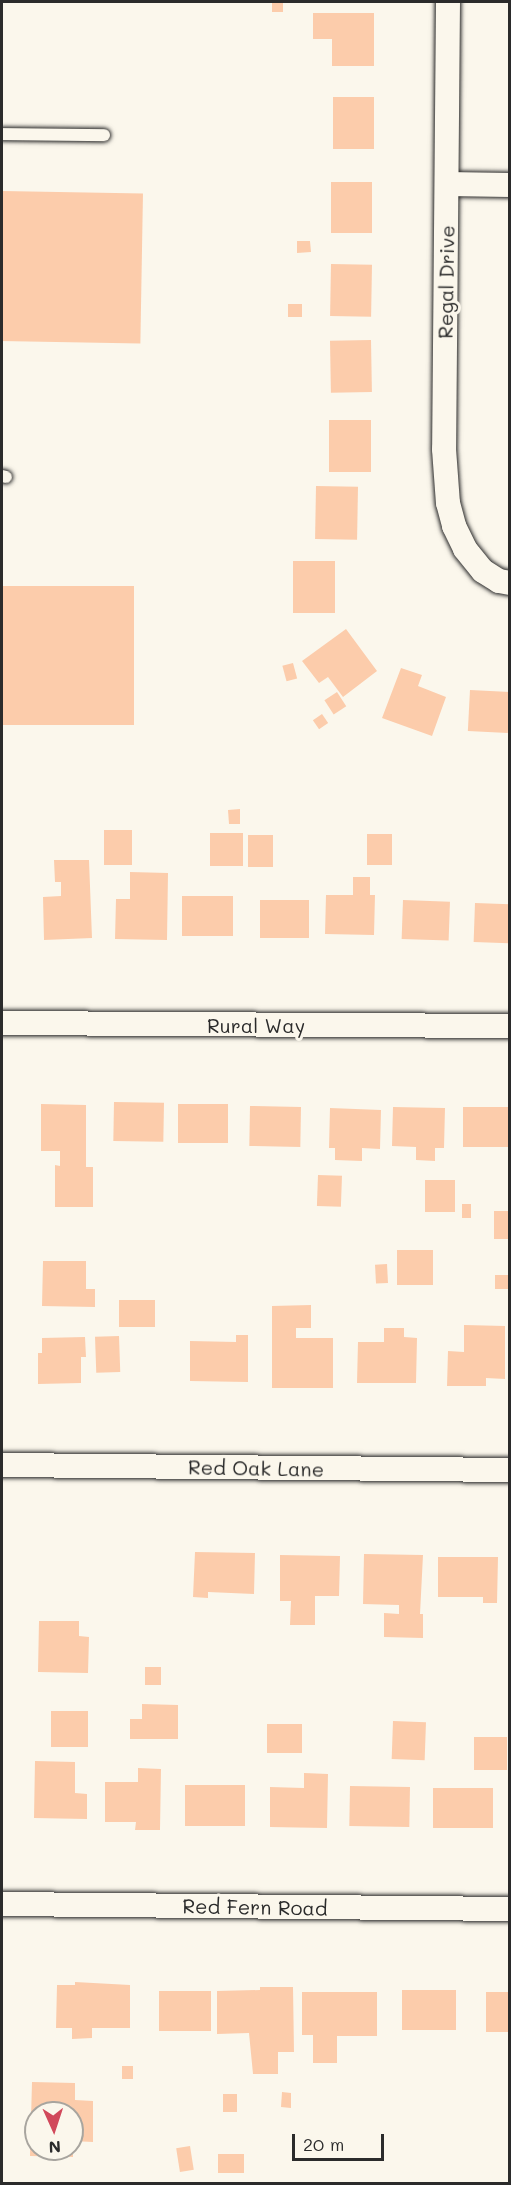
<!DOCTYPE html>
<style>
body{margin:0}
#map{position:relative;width:511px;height:2185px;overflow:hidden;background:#fbf7ec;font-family:Mali,sans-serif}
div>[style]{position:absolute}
.building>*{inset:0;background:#fcccab;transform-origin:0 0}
.roads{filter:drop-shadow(0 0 2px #2b2b2b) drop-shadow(0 0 2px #2b2b2b)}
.lane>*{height:12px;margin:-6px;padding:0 6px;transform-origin:6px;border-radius:6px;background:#fbf7ec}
.street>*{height:24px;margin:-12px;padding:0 12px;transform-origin:12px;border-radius:12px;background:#fbf7ec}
span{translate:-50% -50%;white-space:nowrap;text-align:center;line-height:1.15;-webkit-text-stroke:6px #fbf7ec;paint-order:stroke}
.street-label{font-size:20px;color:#2b2b2b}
.frame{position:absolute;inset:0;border:3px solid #2b2b2b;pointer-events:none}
.north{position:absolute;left:24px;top:2101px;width:60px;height:60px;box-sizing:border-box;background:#fbf7ec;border:2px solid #a8a59f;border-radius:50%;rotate:177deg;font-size:16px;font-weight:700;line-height:24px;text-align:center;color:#2b2b2b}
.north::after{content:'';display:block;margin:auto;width:21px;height:27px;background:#d1495b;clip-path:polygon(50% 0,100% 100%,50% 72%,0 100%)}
.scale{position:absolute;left:292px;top:2134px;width:92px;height:27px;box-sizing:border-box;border:3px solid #2b2b2b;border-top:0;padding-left:8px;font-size:18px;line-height:21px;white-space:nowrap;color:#2b2b2b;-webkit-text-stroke:4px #fbf7ec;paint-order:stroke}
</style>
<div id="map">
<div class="building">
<i style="left:272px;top:2px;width:11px;height:10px"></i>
<i style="clip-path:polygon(313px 13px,374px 13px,374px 66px,332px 66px,332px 39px,313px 39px)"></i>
<i style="left:333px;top:97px;width:41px;height:52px"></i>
<i style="left:331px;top:182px;width:41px;height:51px"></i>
<i style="left:2px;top:191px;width:141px;height:150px;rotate:1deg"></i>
<i style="clip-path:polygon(297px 241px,310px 241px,311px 252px,297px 253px)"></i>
<i style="left:331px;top:264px;width:41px;height:52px;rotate:1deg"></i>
<i style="left:288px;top:304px;width:14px;height:13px"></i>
<i style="left:371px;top:340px;width:52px;height:41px;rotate:89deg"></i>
<i style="left:329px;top:420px;width:42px;height:52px"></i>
<i style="left:316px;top:486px;width:42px;height:53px;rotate:1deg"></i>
<i style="left:293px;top:561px;width:42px;height:52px"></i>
<i style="left:2px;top:586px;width:132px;height:139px"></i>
<i style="clip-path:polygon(346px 629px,377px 671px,343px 697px,328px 677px,319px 683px,302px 661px)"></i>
<i style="left:293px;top:663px;width:16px;height:11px;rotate:75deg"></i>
<i style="clip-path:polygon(401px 668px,422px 675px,418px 686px,446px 697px,432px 736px,382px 718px)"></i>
<i style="left:470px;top:690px;width:40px;height:41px;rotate:3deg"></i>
<i style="left:337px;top:692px;width:17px;height:15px;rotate:57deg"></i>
<i style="left:322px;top:714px;width:11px;height:11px;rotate:56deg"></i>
<i style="clip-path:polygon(240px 809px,240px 824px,229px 824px,228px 810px)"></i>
<i style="left:104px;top:830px;width:28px;height:35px"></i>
<i style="left:210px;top:833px;width:33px;height:33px"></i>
<i style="left:367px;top:834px;width:25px;height:31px"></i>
<i style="left:248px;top:835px;width:25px;height:32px"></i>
<i style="clip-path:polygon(54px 860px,89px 860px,92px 938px,44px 940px,43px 897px,61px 896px,61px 882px,55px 882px)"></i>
<i style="clip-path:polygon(130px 872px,168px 873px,167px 940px,115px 939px,116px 899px,130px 899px)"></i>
<i style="clip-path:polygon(353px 877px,370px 877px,370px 895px,375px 895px,374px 935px,325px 934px,326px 895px,353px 895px)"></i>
<i style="left:182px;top:896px;width:51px;height:40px"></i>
<i style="left:260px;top:900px;width:49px;height:38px"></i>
<i style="left:403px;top:900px;width:47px;height:39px;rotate:2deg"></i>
<i style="left:475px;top:903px;width:35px;height:39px;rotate:2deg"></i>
<i style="left:114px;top:1102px;width:50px;height:39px;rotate:1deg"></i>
<i style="clip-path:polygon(41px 1104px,86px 1105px,86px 1167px,93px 1167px,93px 1207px,55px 1207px,55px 1165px,60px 1166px,60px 1151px,41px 1151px)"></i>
<i style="left:178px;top:1104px;width:50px;height:39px"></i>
<i style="left:250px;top:1106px;width:51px;height:40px;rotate:1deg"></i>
<i style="clip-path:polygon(393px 1107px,445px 1108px,444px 1148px,435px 1148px,435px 1161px,416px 1160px,416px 1147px,392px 1146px)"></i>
<i style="left:463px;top:1107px;width:47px;height:40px"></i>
<i style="clip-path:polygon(330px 1108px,381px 1110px,380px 1149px,362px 1148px,362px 1161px,335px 1160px,335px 1148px,329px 1148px)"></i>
<i style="left:318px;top:1175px;width:24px;height:31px;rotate:2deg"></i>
<i style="left:455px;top:1180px;width:32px;height:30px;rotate:90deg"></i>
<i style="left:462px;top:1204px;width:9px;height:14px"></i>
<i style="left:494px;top:1211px;width:16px;height:28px"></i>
<i style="left:397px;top:1250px;width:36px;height:35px"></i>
<i style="clip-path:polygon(43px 1261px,86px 1261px,86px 1289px,95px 1289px,95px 1307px,42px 1306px)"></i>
<i style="left:387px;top:1264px;width:19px;height:12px;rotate:87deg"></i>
<i style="left:495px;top:1275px;width:13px;height:14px"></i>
<i style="left:119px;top:1300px;width:36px;height:27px"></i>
<i style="clip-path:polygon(311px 1305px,311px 1328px,296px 1328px,296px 1338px,333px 1338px,333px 1388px,272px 1388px,272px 1306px)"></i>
<i style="clip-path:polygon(464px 1325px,505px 1326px,505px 1379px,486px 1378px,486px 1386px,447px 1386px,448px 1351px,464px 1352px)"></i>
<i style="clip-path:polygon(384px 1328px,404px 1328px,404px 1337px,417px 1338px,416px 1383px,357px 1383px,358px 1342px,384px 1342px)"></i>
<i style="clip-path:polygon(236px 1335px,248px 1335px,248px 1382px,190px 1381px,190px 1341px,236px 1342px)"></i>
<i style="left:119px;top:1336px;width:36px;height:24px;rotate:88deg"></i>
<i style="clip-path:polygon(85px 1337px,86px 1357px,81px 1357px,81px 1383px,38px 1384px,38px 1353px,42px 1353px,42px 1338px)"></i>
<i style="clip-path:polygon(195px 1552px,255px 1553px,254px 1594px,208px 1592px,208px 1598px,193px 1597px)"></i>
<i style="clip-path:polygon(364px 1554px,423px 1555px,420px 1614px,423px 1614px,423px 1638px,384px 1637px,384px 1613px,399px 1614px,399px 1605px,363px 1604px)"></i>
<i style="clip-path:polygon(280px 1555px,340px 1556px,339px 1596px,315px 1596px,315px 1625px,290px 1625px,291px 1601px,280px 1601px)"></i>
<i style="clip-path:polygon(438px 1557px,498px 1557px,497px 1603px,483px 1603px,483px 1597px,438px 1597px)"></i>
<i style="clip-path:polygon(39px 1621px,79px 1621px,79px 1636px,89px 1637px,88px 1673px,38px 1672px)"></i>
<i style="left:145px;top:1667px;width:16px;height:18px"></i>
<i style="clip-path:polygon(142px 1704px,178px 1705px,178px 1739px,130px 1739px,130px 1719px,142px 1719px)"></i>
<i style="left:51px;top:1711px;width:37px;height:36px"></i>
<i style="left:393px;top:1721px;width:33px;height:38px;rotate:2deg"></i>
<i style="left:267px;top:1724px;width:35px;height:29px"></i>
<i style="left:474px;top:1737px;width:33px;height:33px"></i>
<i style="clip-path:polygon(35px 1761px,75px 1762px,75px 1793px,87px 1794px,87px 1819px,34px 1818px)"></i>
<i style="clip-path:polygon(138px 1768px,161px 1769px,160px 1830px,135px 1830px,136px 1822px,105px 1822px,105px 1782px,138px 1782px)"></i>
<i style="clip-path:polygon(304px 1773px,328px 1774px,327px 1828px,270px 1827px,270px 1787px,304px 1788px)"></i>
<i style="left:185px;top:1785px;width:60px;height:41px"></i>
<i style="left:350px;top:1786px;width:60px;height:40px;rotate:1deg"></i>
<i style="left:433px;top:1788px;width:60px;height:40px"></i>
<i style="clip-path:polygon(75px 1982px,130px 1985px,130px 2028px,92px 2028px,92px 2038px,72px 2039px,72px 2028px,56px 2028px,57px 1985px,75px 1985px)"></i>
<i style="clip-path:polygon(260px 1987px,293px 1987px,294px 2052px,278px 2052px,278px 2074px,253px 2074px,249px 2033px,217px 2034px,217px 1991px,260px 1990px)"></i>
<i style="left:402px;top:1990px;width:54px;height:40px"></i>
<i style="left:159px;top:1991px;width:52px;height:40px"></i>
<i style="clip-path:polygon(302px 1992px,377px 1992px,377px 2036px,337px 2036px,337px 2063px,313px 2063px,313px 2035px,302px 2035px)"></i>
<i style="left:486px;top:1992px;width:24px;height:40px"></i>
<i style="left:122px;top:2066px;width:11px;height:13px"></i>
<i style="clip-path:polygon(32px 2082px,75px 2083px,75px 2100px,93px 2101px,93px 2142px,72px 2141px,72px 2113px,36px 2113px,36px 2149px,73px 2149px,73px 2157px,30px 2156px)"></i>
<i style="clip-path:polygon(282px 2092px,291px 2093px,291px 2108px,281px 2107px)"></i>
<i style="left:237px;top:2094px;width:18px;height:14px;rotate:90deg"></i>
<i style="left:190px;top:2146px;width:24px;height:14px;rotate:81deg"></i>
<i style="left:218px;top:2154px;width:26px;height:19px"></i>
</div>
<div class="roads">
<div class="lane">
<i style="left:2px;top:134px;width:102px;rotate:0.6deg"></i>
<i style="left:2px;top:476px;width:4px;rotate:14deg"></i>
</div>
<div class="street">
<i style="left:448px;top:2px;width:447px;rotate:90.5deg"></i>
<i style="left:444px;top:449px;width:54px;rotate:85.8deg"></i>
<i style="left:448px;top:503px;width:24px;rotate:75deg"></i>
<i style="left:454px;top:526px;width:25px;rotate:64deg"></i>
<i style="left:465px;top:549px;width:28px;rotate:51deg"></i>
<i style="left:483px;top:571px;width:19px;rotate:32deg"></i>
<i style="left:499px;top:581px;width:11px;rotate:10deg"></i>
<i style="left:447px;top:184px;width:63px;rotate:0.9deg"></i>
<i style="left:2px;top:1023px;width:508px;rotate:0.34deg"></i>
<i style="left:2px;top:1465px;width:508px;rotate:0.56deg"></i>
<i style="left:2px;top:1904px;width:508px;rotate:0.56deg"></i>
</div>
</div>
<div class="street-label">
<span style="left:446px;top:282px;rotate:-89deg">Regal Drive</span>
<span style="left:256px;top:1025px">Rural Way</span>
<span style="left:256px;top:1468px;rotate:1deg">Red Oak Lane</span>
<span style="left:255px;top:1907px;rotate:1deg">Red Fern Road</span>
</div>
<div class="frame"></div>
<div class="north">N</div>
<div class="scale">20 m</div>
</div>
